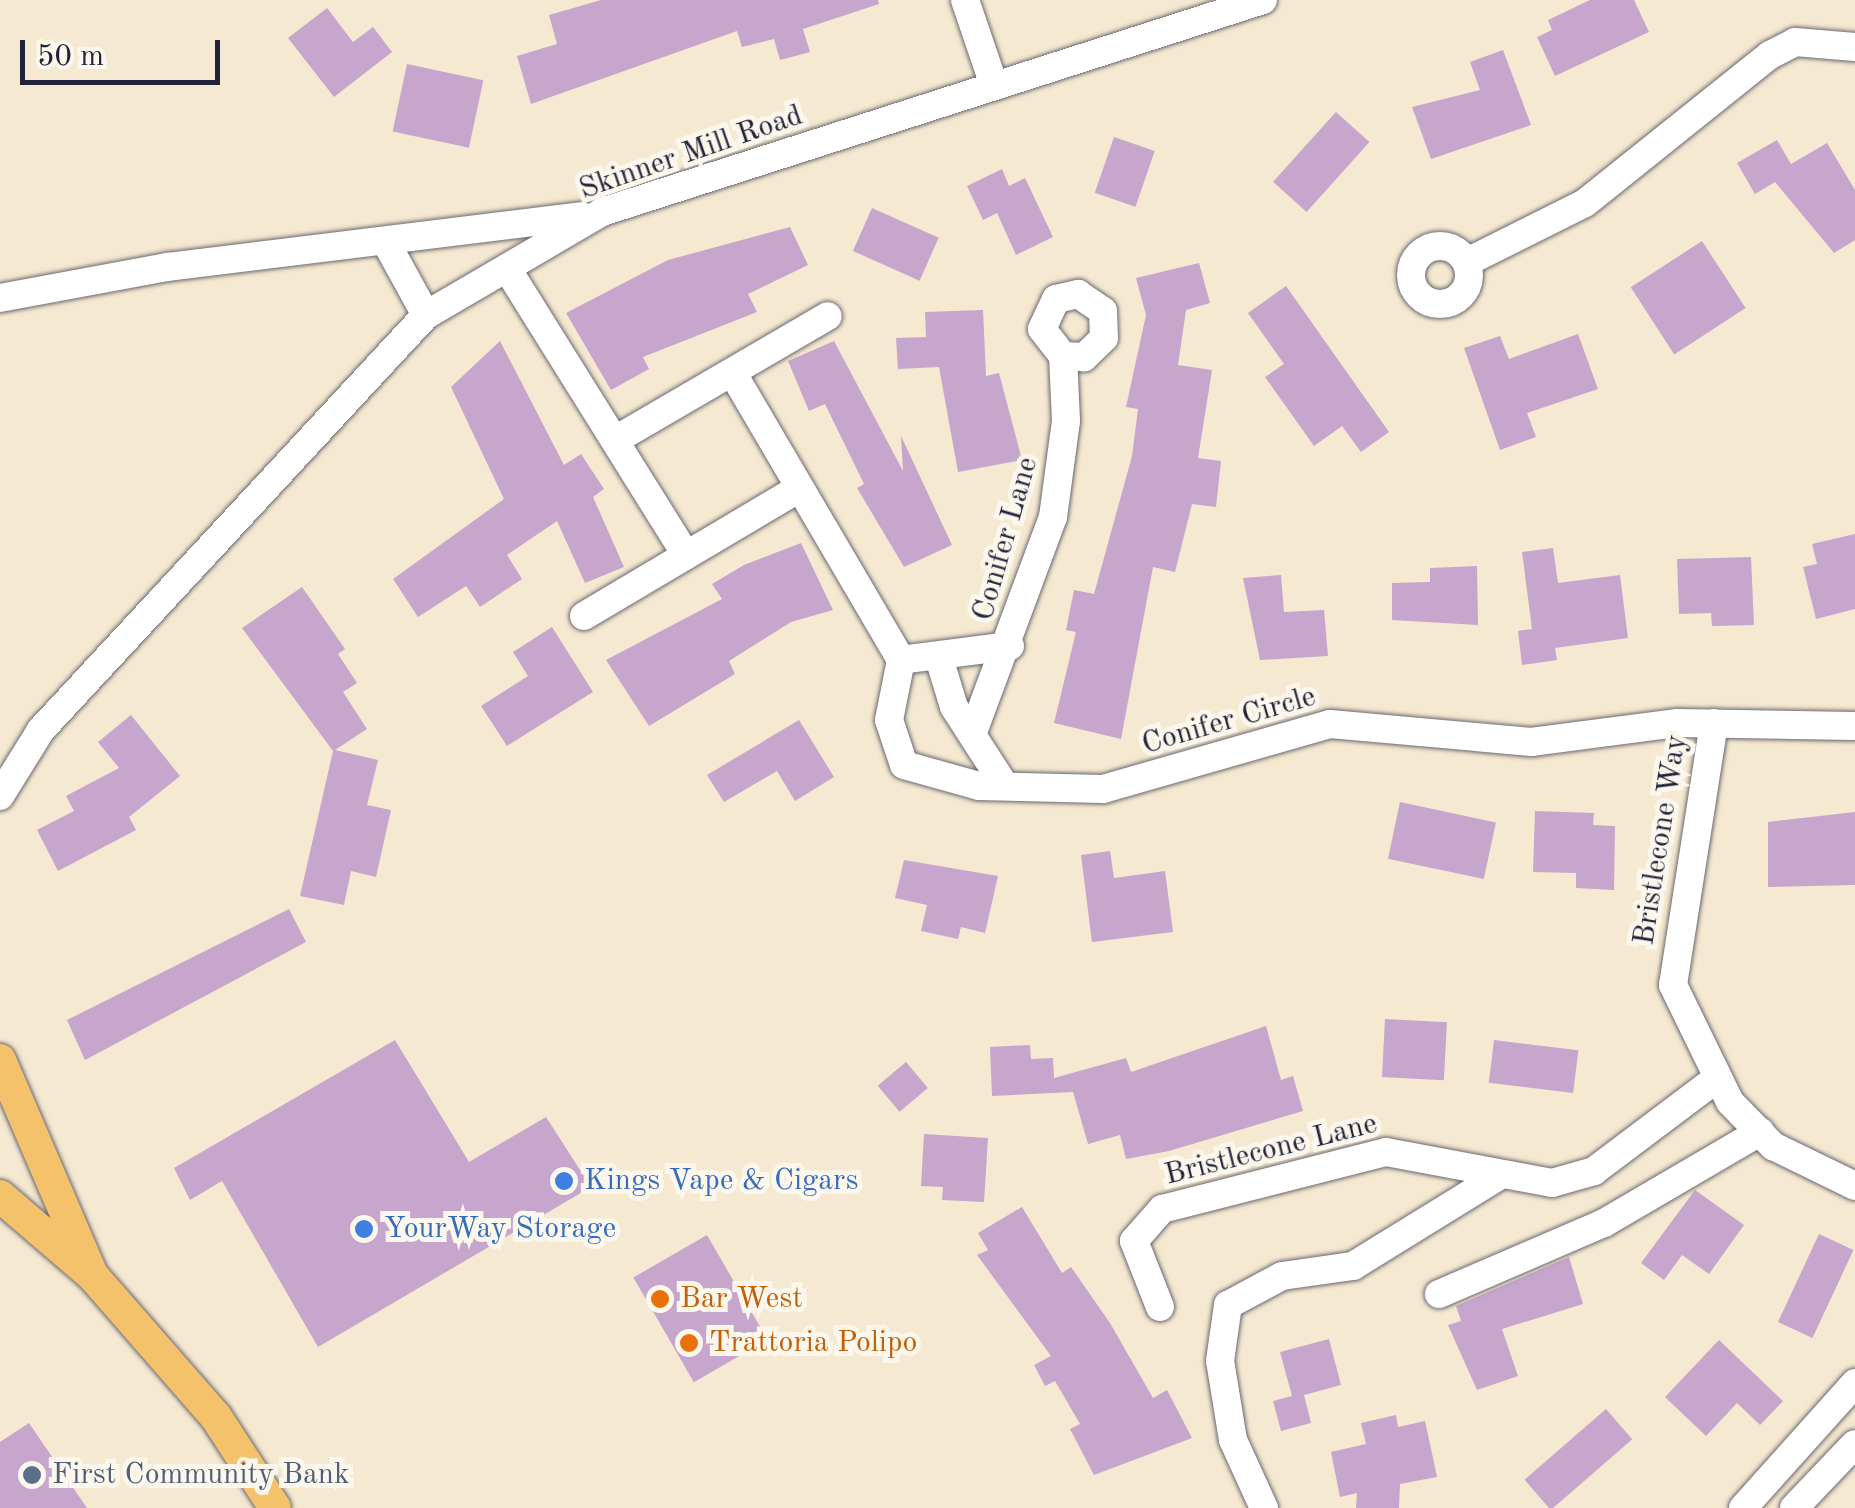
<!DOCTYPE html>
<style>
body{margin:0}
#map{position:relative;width:1855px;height:1508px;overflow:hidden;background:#f5e9d1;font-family:"Old Standard TT",serif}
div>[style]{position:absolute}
.building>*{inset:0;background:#c6a6cd;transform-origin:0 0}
.roads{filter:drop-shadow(0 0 2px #6c6870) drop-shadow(0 0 2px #6c6870)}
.minor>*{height:28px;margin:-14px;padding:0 14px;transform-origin:14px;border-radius:14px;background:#fff}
.minor>.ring{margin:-14px;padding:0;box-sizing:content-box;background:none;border:28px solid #fff;border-radius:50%}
.major>*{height:32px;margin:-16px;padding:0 16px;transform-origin:16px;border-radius:16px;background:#f3c26a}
.dots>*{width:28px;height:28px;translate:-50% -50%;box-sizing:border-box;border:5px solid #fbf7ec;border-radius:50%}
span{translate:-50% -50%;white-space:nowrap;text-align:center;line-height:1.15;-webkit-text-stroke:10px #fbf7ec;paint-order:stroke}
.street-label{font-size:30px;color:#22223b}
.shop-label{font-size:30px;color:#366cbe}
.left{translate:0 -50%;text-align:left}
.food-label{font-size:30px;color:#c56008}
.service-label{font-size:30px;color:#4e5e75}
.scale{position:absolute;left:20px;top:40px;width:200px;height:45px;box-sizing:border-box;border:5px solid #22223b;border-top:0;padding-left:12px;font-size:30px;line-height:35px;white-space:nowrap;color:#22223b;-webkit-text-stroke:8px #fbf7ec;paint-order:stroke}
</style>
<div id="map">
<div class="building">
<i style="clip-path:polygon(601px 0,878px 0,879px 4px,803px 29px,810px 52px,780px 60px,774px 39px,742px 47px,737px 31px,531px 104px,517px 56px,557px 44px,549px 15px)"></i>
<i style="clip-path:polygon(1590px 0,1634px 0,1649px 32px,1555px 76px,1537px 37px,1552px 30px,1548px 20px)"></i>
<i style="clip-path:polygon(327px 8px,353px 42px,373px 27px,392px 52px,334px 97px,288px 38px)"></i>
<i style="clip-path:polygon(1503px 50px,1531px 125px,1431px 159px,1412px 107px,1480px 90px,1470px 62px)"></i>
<i style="left:407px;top:64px;width:78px;height:69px;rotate:12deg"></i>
<i style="left:1336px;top:112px;width:45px;height:94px;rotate:42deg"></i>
<i style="left:1114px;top:137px;width:43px;height:59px;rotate:19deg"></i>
<i style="clip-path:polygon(1777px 140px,1791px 164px,1827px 143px,1855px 190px,1855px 240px,1834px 253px,1775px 182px,1755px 194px,1737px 163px)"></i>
<i style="clip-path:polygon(1002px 169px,1009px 186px,1025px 178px,1053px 237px,1016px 255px,997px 213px,983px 220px,967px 186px)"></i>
<i style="left:872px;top:208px;width:73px;height:47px;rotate:24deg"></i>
<i style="clip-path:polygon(790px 227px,808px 265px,748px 294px,757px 312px,643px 357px,649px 369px,611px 390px,566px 313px,668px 260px)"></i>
<i style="left:1702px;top:241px;width:80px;height:85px;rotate:57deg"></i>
<i style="clip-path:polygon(1199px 263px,1210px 303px,1186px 310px,1178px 365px,1212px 370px,1198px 458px,1221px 461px,1216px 507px,1192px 504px,1175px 572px,1153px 567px,1121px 739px,1054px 723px,1076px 632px,1066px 630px,1074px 590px,1094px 594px,1132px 456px,1138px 409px,1126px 407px,1146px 315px,1136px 278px)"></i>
<i style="clip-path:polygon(1286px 286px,1389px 432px,1361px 452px,1342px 426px,1314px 446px,1265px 377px,1284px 364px,1248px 313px)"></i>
<i style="clip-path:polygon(983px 310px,986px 376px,999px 373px,1022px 460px,958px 472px,939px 367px,898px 369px,896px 338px,926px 337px,925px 312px)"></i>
<i style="clip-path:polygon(1578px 334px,1598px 389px,1527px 413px,1536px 437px,1500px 450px,1464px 348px,1500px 336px,1509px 359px)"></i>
<i style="clip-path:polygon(500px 341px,564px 465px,581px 454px,604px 489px,593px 497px,624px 567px,585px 583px,557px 521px,507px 555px,522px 579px,480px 607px,466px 586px,418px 617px,393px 579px,504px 499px,451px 387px)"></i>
<i style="clip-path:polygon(834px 341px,903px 471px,901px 436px,952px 545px,904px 567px,857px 488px,864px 484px,825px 404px,809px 411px,788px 361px)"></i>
<i style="clip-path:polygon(1855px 534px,1855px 609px,1816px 619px,1803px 567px,1817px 564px,1812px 544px)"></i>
<i style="clip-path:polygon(801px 543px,833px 610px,791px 622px,729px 661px,735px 674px,649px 726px,606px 660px,722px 599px,712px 584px,744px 565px)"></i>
<i style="clip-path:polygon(1553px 548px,1558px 583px,1620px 575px,1628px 638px,1555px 648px,1557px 660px,1522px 665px,1518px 631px,1532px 629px,1522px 552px)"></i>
<i style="clip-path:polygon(1751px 557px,1754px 625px,1712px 626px,1711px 613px,1679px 614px,1677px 559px)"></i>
<i style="clip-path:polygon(1477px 566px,1478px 625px,1392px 620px,1392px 583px,1430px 582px,1430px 568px)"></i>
<i style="clip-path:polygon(1281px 575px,1284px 612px,1324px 610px,1328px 656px,1260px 660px,1243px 578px)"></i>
<i style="clip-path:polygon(302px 587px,345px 649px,338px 654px,357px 683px,343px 692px,367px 729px,335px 750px,378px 760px,367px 805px,391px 810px,376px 877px,351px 871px,344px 905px,300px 896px,333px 751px,242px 628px)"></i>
<i style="clip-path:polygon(552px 627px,593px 692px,507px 746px,481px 706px,528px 676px,513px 652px)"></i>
<i style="clip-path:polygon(131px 715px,180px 776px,129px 817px,136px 830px,58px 871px,37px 830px,74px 811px,66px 796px,119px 768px,98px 742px)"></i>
<i style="clip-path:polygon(799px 720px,834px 777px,795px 801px,777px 771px,724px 802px,707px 775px)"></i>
<i style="left:1400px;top:802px;width:98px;height:58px;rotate:12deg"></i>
<i style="clip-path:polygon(1535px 811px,1594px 813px,1593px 825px,1615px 826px,1614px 890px,1576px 888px,1576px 873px,1533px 872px)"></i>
<i style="clip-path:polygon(1855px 812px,1855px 885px,1768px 887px,1768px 822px)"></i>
<i style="clip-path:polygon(1110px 851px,1114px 878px,1165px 871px,1173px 932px,1092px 942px,1081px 855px)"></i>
<i style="clip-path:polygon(904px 860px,998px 876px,985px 933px,961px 927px,958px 939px,921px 931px,927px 905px,895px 898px)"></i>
<i style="clip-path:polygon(289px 909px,306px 942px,85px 1060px,67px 1020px)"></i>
<i style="left:1385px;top:1019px;width:62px;height:58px;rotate:3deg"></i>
<i style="clip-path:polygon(1266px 1026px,1281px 1080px,1293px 1076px,1303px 1111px,1169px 1151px,1126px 1159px,1120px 1135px,1088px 1144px,1073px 1092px,992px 1096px,990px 1047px,1030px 1045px,1031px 1059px,1053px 1058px,1054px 1078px,1126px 1058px,1131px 1072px)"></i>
<i style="clip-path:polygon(395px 1040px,469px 1162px,546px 1117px,591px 1187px,318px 1347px,222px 1181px,190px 1200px,174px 1168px)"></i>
<i style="left:1494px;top:1040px;width:85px;height:43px;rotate:7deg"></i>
<i style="left:906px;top:1062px;width:34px;height:37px;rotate:50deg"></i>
<i style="clip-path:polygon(924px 1134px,988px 1138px,984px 1202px,942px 1200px,943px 1187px,921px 1186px)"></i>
<i style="clip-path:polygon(1695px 1190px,1744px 1225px,1709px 1274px,1682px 1255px,1664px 1280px,1641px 1263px)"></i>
<i style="clip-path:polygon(1022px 1207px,1062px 1273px,1071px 1267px,1110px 1323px,1153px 1398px,1167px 1390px,1192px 1438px,1094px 1475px,1070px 1429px,1080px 1424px,1055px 1381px,1045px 1386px,1034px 1365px,1051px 1356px,977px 1255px,988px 1250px,978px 1233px)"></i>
<i style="left:1819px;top:1234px;width:38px;height:97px;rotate:25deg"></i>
<i style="left:707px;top:1235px;width:121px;height:85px;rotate:60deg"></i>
<i style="clip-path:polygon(1569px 1257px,1583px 1304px,1502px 1329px,1518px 1376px,1477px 1390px,1448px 1325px,1461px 1321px,1456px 1306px)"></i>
<i style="clip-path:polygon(1329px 1339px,1341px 1385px,1304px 1395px,1311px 1423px,1281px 1431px,1273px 1401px,1292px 1396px,1280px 1352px)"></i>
<i style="clip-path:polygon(1719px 1340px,1783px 1401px,1760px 1425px,1737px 1403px,1706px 1436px,1665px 1397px)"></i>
<i style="left:1606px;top:1409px;width:40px;height:108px;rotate:49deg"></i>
<i style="clip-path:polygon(1396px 1415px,1398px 1427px,1425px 1421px,1437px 1477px,1400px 1484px,1399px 1508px,1356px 1508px,1357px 1493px,1340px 1497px,1331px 1452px,1366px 1444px,1361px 1423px)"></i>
<i style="clip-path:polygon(29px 1423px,87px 1508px,0 1508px,0 1442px)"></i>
</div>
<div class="roads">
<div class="minor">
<i style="left:965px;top:0;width:90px;rotate:71.2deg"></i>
<i class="ring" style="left:1411px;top:246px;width:30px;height:30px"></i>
<i style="left:388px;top:246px;width:79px;rotate:61.2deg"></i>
<i style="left:1467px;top:262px;width:132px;rotate:-26.6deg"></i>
<i style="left:1585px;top:203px;width:237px;rotate:-38.7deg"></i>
<i style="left:1770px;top:55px;width:28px;rotate:-27deg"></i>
<i style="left:1795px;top:42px;width:60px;rotate:4.8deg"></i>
<i style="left:508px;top:270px;width:336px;rotate:58deg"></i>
<i style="left:0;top:298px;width:171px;rotate:-10.5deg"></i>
<i style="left:168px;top:267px;width:417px;rotate:-7deg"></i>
<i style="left:735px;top:377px;width:328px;rotate:59.6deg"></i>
<i style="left:615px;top:440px;width:246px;rotate:-30.2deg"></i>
<i style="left:584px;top:616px;width:251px;rotate:-30.7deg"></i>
<i style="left:1010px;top:646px;width:110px;rotate:172.7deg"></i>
<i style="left:901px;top:660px;width:61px;rotate:101.3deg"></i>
<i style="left:889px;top:720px;width:47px;rotate:71.6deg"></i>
<i style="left:904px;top:765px;width:78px;rotate:15.6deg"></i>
<i style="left:979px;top:786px;width:124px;rotate:1.4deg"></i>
<i style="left:1103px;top:789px;width:236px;rotate:-16deg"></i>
<i style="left:1330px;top:724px;width:202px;rotate:5.1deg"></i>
<i style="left:1531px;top:742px;width:148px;rotate:-7.4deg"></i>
<i style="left:1678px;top:723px;width:177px;rotate:1deg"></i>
<i style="left:939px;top:658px;width:51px;rotate:73deg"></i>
<i style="left:954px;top:707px;width:94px;rotate:57.2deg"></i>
<i style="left:1714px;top:723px;width:265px;rotate:98.9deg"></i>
<i style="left:1673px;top:985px;width:130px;rotate:64deg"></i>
<i style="left:1730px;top:1102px;width:62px;rotate:45.7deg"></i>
<i style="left:1773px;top:1146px;width:91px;rotate:26deg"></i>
<i style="left:973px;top:732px;width:229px;rotate:-69.6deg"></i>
<i style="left:1053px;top:517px;width:97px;rotate:-82.3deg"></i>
<i style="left:1066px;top:421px;width:65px;rotate:-92.6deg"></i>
<i style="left:1063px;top:356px;width:34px;rotate:-128deg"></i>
<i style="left:1042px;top:329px;width:33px;rotate:-65deg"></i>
<i style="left:1056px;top:299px;width:23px;rotate:-13deg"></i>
<i style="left:1078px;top:294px;width:30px;rotate:34deg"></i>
<i style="left:1103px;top:311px;width:27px;rotate:88deg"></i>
<i style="left:1104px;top:338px;width:28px;rotate:136deg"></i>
<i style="left:1084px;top:357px;width:21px;rotate:-177deg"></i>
<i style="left:0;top:796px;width:78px;rotate:-58.2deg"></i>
<i style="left:41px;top:730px;width:566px;rotate:-47.15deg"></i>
<i style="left:426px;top:315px;width:204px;rotate:-30.3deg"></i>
<i style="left:602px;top:212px;width:694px;rotate:-17.78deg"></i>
<i style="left:1439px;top:1294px;width:180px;rotate:-23.3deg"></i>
<i style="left:1604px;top:1223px;width:181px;rotate:-30.3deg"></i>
<i style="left:1160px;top:1307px;width:71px;rotate:-111.5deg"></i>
<i style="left:1134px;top:1241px;width:43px;rotate:-48.8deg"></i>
<i style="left:1162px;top:1209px;width:231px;rotate:-14.3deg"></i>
<i style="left:1386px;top:1152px;width:169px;rotate:10.6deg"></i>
<i style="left:1552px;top:1183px;width:44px;rotate:-15.9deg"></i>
<i style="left:1594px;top:1171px;width:153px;rotate:-37deg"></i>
<i style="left:1264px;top:1508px;width:75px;rotate:-114.5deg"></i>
<i style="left:1233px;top:1440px;width:80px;rotate:-99.3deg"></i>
<i style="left:1220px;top:1361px;width:57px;rotate:-81.9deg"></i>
<i style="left:1228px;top:1305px;width:61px;rotate:-28.2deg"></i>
<i style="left:1282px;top:1276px;width:72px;rotate:-8deg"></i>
<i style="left:1353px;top:1266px;width:175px;rotate:-31.7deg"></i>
<i style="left:1743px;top:1508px;width:168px;rotate:-48.1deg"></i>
<i style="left:1794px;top:1508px;width:88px;rotate:-46.4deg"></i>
</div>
<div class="major">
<i style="left:0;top:1060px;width:231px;rotate:66.8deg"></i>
<i style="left:0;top:1196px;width:123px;rotate:40.7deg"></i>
<i style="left:93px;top:1276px;width:187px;rotate:48.9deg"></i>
<i style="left:216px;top:1417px;width:108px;rotate:57deg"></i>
</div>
</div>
<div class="dots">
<i style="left:564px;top:1181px;background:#3f7fe0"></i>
<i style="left:364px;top:1229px;background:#3f7fe0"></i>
<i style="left:660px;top:1299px;background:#e8710a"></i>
<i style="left:689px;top:1343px;background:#e8710a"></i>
<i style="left:32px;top:1475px;background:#5c6f8a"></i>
</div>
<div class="street-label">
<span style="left:691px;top:153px;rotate:-19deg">Skinner Mill Road</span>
<span style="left:1006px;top:539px;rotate:-74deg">Conifer Lane</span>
<span style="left:1229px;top:721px;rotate:-16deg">Conifer Circle</span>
<span style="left:1661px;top:840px;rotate:-81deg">Bristlecone Way</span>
<span style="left:1271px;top:1150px;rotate:-14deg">Bristlecone Lane</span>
</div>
<div class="shop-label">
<span class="left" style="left:584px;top:1181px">Kings Vape &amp; Cigars</span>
<span class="left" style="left:384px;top:1229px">YourWay Storage</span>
</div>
<div class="food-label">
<span class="left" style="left:680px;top:1299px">Bar West</span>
<span class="left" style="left:709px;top:1343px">Trattoria Polipo</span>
</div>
<div class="service-label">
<span class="left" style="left:52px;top:1475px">First Community Bank</span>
</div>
<div class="scale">50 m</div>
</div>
